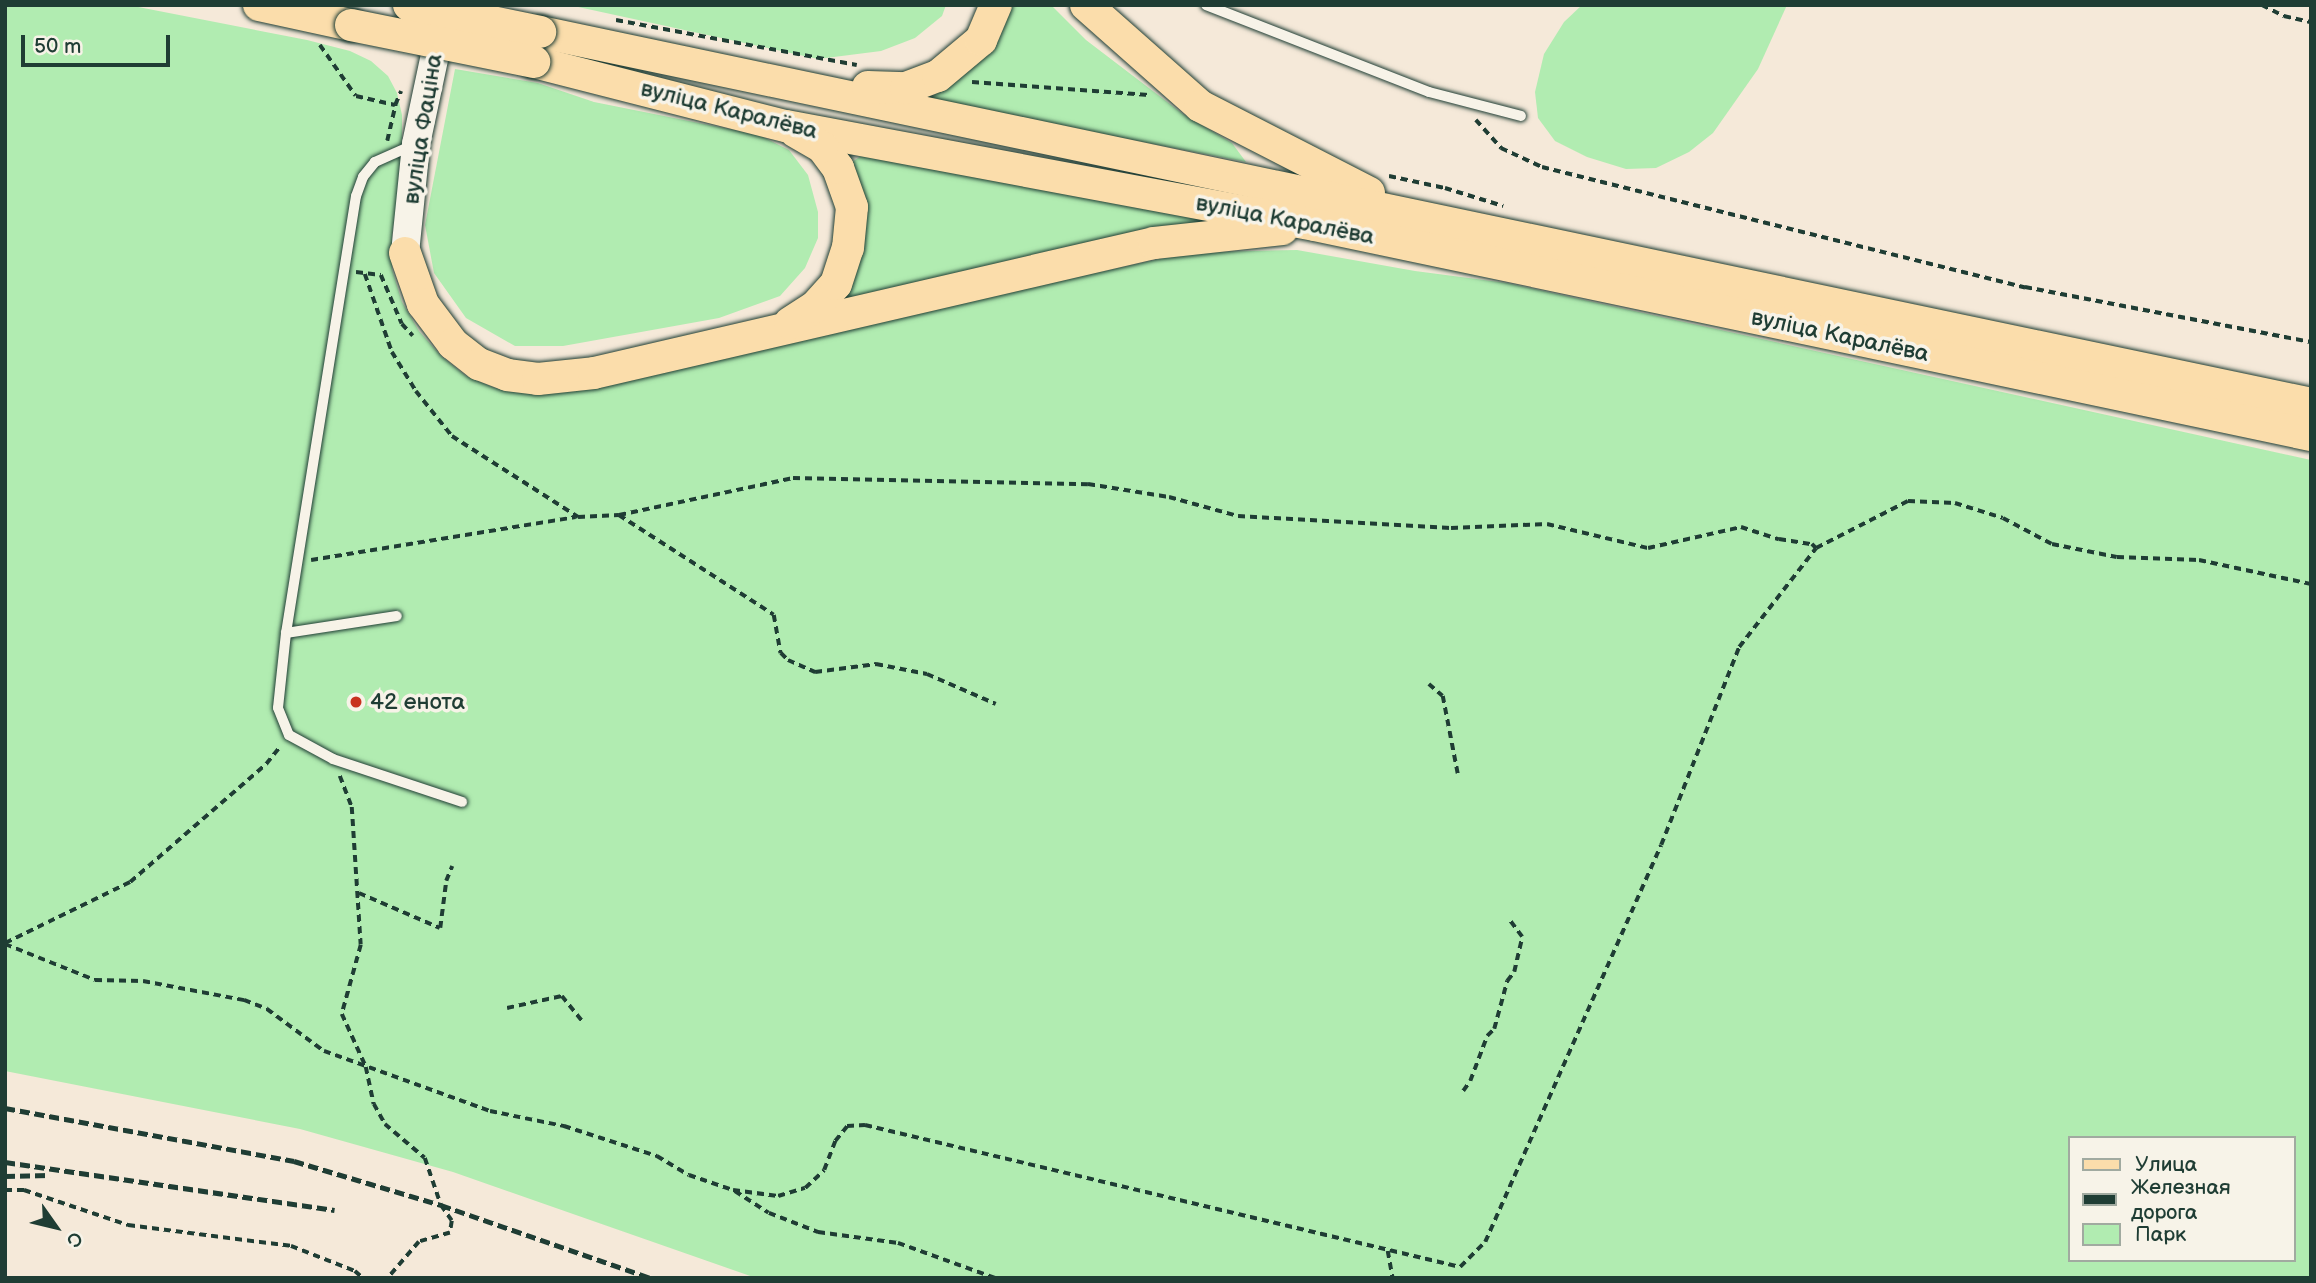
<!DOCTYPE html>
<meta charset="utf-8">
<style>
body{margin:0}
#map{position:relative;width:2316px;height:1283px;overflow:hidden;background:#f5e9d9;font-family:"Balsamiq Sans",sans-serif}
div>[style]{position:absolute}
.green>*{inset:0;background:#b1ecb1}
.path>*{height:3.5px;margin-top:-1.75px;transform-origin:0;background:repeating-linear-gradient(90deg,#1f3d34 0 7px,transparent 0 12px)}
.roads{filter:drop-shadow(0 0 2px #1f3d34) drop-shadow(0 0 2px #1f3d34)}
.service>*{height:10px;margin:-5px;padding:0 5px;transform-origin:5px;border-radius:5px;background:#f7f3e8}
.secondary>*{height:28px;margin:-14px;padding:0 14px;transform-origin:14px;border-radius:14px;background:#f7f3e8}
.primary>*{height:32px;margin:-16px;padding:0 16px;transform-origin:16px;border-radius:16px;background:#fbddab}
.rail>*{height:5px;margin-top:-2.5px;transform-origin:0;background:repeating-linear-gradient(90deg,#1f3d34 0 10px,transparent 0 15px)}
.bridges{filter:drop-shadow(0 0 2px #1f3d34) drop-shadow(0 0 2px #1f3d34)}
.primary-bridge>*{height:32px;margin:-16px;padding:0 16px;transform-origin:16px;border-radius:16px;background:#fbddab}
.dots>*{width:19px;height:19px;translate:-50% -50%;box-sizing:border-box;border:4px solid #f7f3e8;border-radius:50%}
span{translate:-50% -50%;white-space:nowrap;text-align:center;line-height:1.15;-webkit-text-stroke:7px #f7f3e8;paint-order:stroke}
.street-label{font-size:23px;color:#1f3d34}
.poi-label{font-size:23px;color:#1f3d34}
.left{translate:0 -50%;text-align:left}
.frame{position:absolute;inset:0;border:7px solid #1f3d34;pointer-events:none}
.legend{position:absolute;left:2068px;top:1136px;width:228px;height:126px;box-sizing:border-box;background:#f7f3e8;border:2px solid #a1aaa0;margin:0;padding:9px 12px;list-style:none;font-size:21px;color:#1f3d34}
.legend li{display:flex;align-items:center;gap:14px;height:35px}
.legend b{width:35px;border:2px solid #a1aaa0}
.north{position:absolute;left:21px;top:1192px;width:70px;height:70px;-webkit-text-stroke:5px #f7f3e8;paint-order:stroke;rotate:124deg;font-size:19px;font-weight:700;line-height:28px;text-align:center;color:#1f3d34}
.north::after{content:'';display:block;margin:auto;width:24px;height:32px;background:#1f3d34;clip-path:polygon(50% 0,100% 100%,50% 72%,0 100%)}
.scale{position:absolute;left:21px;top:35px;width:149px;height:32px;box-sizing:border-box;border:4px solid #1f3d34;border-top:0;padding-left:9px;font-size:21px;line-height:24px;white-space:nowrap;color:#1f3d34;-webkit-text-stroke:5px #f7f3e8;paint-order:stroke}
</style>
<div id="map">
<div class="green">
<i style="clip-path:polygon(evenodd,5px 5px,128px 5px,307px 40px,350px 51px,371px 61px,388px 76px,397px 93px,402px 115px,402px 168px,392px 235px,392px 269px,402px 302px,419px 331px,442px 357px,466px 376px,495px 388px,527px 392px,596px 383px,1164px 258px,1207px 252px,1297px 250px,1415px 271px,1507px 283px,2311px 460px,2311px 1278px,756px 1278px,453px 1172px,300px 1129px,5px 1071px,5px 5px,2069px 1138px,2293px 1138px,2293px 1260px,2069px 1260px,2069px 1138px)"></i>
<i style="clip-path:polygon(569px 5px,946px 5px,942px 16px,915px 38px,881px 51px,818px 59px)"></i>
<i style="clip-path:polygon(1009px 5px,1051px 5px,1086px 40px,1183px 114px,1232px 143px,1246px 162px,928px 100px,971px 67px)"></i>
<i style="clip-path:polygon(1582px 5px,1787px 5px,1758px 69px,1713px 133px,1689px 152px,1656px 168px,1626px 169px,1587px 157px,1555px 141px,1538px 118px,1535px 92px,1544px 54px,1564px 22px)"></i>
<i style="clip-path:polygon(455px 69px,538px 83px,594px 102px,759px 135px,789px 150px,808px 175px,818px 212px,818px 238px,805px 268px,780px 296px,719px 318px,563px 346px,515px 346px,466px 318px,434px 273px,425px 225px)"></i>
<i style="clip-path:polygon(867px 152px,1216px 220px,834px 301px,849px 164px)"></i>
</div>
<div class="path">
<i style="left:2262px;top:5px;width:25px;rotate:27deg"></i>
<i style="left:2284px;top:16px;width:28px;rotate:13deg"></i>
<i style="left:616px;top:20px;width:245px;rotate:10.6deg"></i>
<i style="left:320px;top:45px;width:62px;rotate:54.8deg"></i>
<i style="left:356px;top:96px;width:40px;rotate:13deg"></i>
<i style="left:395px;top:105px;width:15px;rotate:-67deg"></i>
<i style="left:972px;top:82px;width:177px;rotate:4.2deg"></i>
<i style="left:1476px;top:120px;width:38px;rotate:48deg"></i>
<i style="left:1501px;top:148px;width:45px;rotate:24.9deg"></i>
<i style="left:1542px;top:167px;width:498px;rotate:14deg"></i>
<i style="left:2025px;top:287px;width:291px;rotate:10.9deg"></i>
<i style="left:387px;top:141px;width:37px;rotate:-77deg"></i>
<i style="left:1389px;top:176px;width:57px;rotate:12.1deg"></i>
<i style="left:1445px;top:188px;width:61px;rotate:17.2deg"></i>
<i style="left:356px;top:272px;width:25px;rotate:7deg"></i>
<i style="left:381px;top:275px;width:53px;rotate:66.8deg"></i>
<i style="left:402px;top:324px;width:16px;rotate:47deg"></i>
<i style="left:365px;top:274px;width:83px;rotate:70.9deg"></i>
<i style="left:392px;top:352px;width:46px;rotate:58.4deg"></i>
<i style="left:416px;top:391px;width:58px;rotate:51.3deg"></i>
<i style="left:452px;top:436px;width:150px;rotate:32.7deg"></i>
<i style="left:578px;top:517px;width:41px;rotate:-2.8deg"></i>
<i style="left:619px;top:515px;width:184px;rotate:32.8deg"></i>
<i style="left:774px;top:615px;width:39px;rotate:80deg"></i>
<i style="left:781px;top:653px;width:10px;rotate:45deg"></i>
<i style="left:788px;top:660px;width:30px;rotate:24deg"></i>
<i style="left:815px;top:672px;width:62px;rotate:-7.5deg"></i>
<i style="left:876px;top:664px;width:52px;rotate:11.1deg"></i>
<i style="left:927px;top:674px;width:75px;rotate:23.5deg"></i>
<i style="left:619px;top:515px;width:178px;rotate:-12deg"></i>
<i style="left:793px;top:478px;width:295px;rotate:1.2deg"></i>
<i style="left:1088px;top:484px;width:82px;rotate:9.1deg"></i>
<i style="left:1169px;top:497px;width:72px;rotate:15.4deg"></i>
<i style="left:1238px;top:516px;width:213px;rotate:3.2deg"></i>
<i style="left:1451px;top:528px;width:96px;rotate:-2.4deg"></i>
<i style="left:1547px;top:524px;width:104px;rotate:13.4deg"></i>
<i style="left:1648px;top:548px;width:95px;rotate:-12.7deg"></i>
<i style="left:1741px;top:527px;width:40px;rotate:18deg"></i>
<i style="left:1779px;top:539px;width:33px;rotate:9deg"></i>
<i style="left:1812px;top:544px;width:6px;rotate:45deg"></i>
<i style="left:311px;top:560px;width:268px;rotate:-9.2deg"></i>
<i style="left:1429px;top:684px;width:18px;rotate:41deg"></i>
<i style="left:1443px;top:696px;width:79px;rotate:79.1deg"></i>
<i style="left:340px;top:776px;width:33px;rotate:69deg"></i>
<i style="left:352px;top:807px;width:138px;rotate:86.3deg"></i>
<i style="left:361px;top:945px;width:72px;rotate:105.4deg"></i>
<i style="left:342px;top:1014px;width:58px;rotate:65.6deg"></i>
<i style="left:366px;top:1067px;width:38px;rotate:78deg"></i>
<i style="left:374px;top:1104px;width:23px;rotate:61deg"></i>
<i style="left:385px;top:1124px;width:52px;rotate:40.4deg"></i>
<i style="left:425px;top:1158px;width:50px;rotate:71.2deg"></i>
<i style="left:441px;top:1205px;width:19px;rotate:55deg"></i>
<i style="left:452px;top:1221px;width:12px;rotate:99deg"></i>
<i style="left:450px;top:1233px;width:32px;rotate:164deg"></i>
<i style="left:419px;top:1242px;width:48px;rotate:130.7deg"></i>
<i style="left:359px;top:893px;width:88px;rotate:23.4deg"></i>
<i style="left:440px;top:928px;width:47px;rotate:-82.7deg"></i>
<i style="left:446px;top:881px;width:16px;rotate:-68deg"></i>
<i style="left:5px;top:943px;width:139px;rotate:-26deg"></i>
<i style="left:130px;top:882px;width:180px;rotate:-40.9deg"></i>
<i style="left:266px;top:764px;width:22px;rotate:-51deg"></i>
<i style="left:5px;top:944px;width:97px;rotate:21.8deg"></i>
<i style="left:95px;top:980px;width:48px;rotate:1.2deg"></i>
<i style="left:143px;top:981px;width:103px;rotate:10.7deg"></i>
<i style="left:244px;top:1000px;width:25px;rotate:21deg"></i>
<i style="left:267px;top:1009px;width:71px;rotate:36.4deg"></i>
<i style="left:324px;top:1051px;width:177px;rotate:19.9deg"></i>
<i style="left:490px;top:1111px;width:76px;rotate:11.5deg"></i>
<i style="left:564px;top:1126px;width:98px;rotate:17.9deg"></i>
<i style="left:657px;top:1156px;width:37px;rotate:31deg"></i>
<i style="left:689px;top:1175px;width:46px;rotate:18.8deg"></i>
<i style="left:733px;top:1190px;width:45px;rotate:7.6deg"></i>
<i style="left:778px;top:1196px;width:28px;rotate:-17deg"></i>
<i style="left:805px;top:1188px;width:26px;rotate:-43deg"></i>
<i style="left:824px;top:1170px;width:31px;rotate:-69deg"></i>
<i style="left:835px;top:1141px;width:19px;rotate:-51deg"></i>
<i style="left:847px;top:1126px;width:18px;rotate:-3deg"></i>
<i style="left:865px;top:1125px;width:612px;rotate:13.42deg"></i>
<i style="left:1460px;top:1267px;width:35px;rotate:-45deg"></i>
<i style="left:1485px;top:1242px;width:434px;rotate:-66.1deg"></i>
<i style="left:1661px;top:845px;width:213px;rotate:-68.5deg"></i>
<i style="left:1739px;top:647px;width:125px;rotate:-52.1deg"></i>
<i style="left:1816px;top:548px;width:103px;rotate:-27.1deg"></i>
<i style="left:1908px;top:501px;width:47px;rotate:2.4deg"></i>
<i style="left:1955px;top:503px;width:50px;rotate:17.4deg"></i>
<i style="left:2003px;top:518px;width:55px;rotate:28deg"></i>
<i style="left:2052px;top:544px;width:66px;rotate:11.3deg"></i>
<i style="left:2117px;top:557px;width:82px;rotate:2.1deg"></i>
<i style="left:2199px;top:560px;width:115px;rotate:12.1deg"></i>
<i style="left:507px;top:1008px;width:56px;rotate:-12.3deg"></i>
<i style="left:562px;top:996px;width:32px;rotate:51deg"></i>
<i style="left:1463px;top:1091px;width:12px;rotate:-55deg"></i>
<i style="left:1470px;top:1081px;width:48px;rotate:-69.3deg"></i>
<i style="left:1487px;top:1036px;width:10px;rotate:-45deg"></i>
<i style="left:1494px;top:1029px;width:50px;rotate:-74.8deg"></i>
<i style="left:1507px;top:981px;width:11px;rotate:-52deg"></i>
<i style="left:1514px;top:972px;width:36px;rotate:-77deg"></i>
<i style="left:1522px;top:937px;width:21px;rotate:-127deg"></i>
<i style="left:5px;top:1190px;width:19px"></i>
<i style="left:24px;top:1190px;width:110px;rotate:18.6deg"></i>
<i style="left:128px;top:1225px;width:164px;rotate:7.3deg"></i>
<i style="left:291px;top:1246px;width:69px;rotate:21.3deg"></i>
<i style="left:355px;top:1271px;width:11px;rotate:41deg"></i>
<i style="left:735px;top:1191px;width:40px;rotate:32.9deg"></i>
<i style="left:769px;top:1213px;width:53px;rotate:21.2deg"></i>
<i style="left:818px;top:1232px;width:81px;rotate:7.8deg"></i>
<i style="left:898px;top:1243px;width:103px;rotate:19.8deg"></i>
<i style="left:1388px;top:1251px;width:27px;rotate:80deg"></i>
</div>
<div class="roads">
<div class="service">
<i style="left:1206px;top:5px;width:239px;rotate:21.3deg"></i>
<i style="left:1429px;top:92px;width:95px;rotate:14.6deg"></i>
<i style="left:413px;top:145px;width:42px;rotate:155.9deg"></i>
<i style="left:375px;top:162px;width:19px;rotate:129deg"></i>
<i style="left:363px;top:177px;width:20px;rotate:110deg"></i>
<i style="left:356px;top:196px;width:443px;rotate:99.1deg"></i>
<i style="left:286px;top:633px;width:75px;rotate:96.1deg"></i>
<i style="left:278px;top:708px;width:29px;rotate:68deg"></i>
<i style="left:289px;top:735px;width:50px;rotate:28.6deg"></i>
<i style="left:333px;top:759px;width:136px;rotate:18.4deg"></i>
<i style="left:286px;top:633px;width:112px;rotate:-8.7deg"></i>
</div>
<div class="secondary">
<i style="left:405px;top:253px;width:110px;rotate:-84.2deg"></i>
<i style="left:416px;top:144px;width:125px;rotate:-78deg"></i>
</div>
<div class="primary">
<i style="left:259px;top:5px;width:94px;rotate:12.3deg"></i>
<i style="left:1086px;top:5px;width:152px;rotate:41.5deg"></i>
<i style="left:1200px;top:106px;width:190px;rotate:27.2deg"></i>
<i style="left:540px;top:32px;width:1810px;rotate:11.86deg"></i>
<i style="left:534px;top:62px;width:260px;rotate:14.3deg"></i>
<i style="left:786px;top:126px;width:538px;rotate:10.6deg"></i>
<i style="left:1315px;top:225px;width:1018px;rotate:11.91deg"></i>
<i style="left:868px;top:87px;width:38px;rotate:2deg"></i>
<i style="left:906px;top:88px;width:34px;rotate:-21deg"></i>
<i style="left:938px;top:76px;width:56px;rotate:-39.9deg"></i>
<i style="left:981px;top:40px;width:38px;rotate:-67deg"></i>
<i style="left:405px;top:253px;width:54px;rotate:70.6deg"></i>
<i style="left:423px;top:304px;width:50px;rotate:53.1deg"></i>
<i style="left:453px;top:344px;width:33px;rotate:38deg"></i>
<i style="left:479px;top:364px;width:30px;rotate:21deg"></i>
<i style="left:507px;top:375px;width:31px;rotate:7deg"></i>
<i style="left:538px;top:379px;width:56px;rotate:-6.1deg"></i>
<i style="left:594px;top:373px;width:575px;rotate:-13.07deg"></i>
<i style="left:1154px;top:243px;width:129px;rotate:-6.2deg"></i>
<i style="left:790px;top:323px;width:30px;rotate:-33deg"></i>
<i style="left:815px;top:307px;width:31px;rotate:-48deg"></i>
<i style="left:836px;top:284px;width:38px;rotate:-72deg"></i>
<i style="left:848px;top:248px;width:41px;rotate:-84.4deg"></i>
<i style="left:852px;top:207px;width:41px;rotate:-109.7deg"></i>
<i style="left:838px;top:168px;width:26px;rotate:-127deg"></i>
<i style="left:822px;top:147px;width:30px;rotate:-150deg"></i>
</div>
</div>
<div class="rail">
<i style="left:5px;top:1108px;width:294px;rotate:10.4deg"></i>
<i style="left:294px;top:1161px;width:153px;rotate:16.7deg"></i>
<i style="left:441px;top:1205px;width:222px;rotate:19.2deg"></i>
<i style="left:5px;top:1162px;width:333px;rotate:8.3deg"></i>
<i style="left:5px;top:1176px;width:45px;rotate:-1.3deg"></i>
</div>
<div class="bridges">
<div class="primary-bridge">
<i style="left:409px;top:5px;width:134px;rotate:11.6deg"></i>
<i style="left:351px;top:25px;width:187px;rotate:11.4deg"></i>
</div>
</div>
<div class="dots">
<i style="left:356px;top:702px;background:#c8321e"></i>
</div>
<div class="street-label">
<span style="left:729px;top:110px;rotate:14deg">вуліца Каралёва</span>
<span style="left:423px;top:129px;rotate:-81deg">вуліца Фаціна</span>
<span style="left:1285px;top:220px;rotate:11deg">вуліца Каралёва</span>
<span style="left:1840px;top:336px;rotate:12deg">вуліца Каралёва</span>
</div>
<div class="poi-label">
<span class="left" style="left:370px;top:702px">42 енота</span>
</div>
<div class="frame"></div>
<ul class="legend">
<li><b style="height:9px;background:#fbddab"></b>Улица</li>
<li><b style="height:9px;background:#1f3d34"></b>Железная дорога</li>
<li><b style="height:19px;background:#b1ecb1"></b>Парк</li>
</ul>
<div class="north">С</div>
<div class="scale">50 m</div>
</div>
